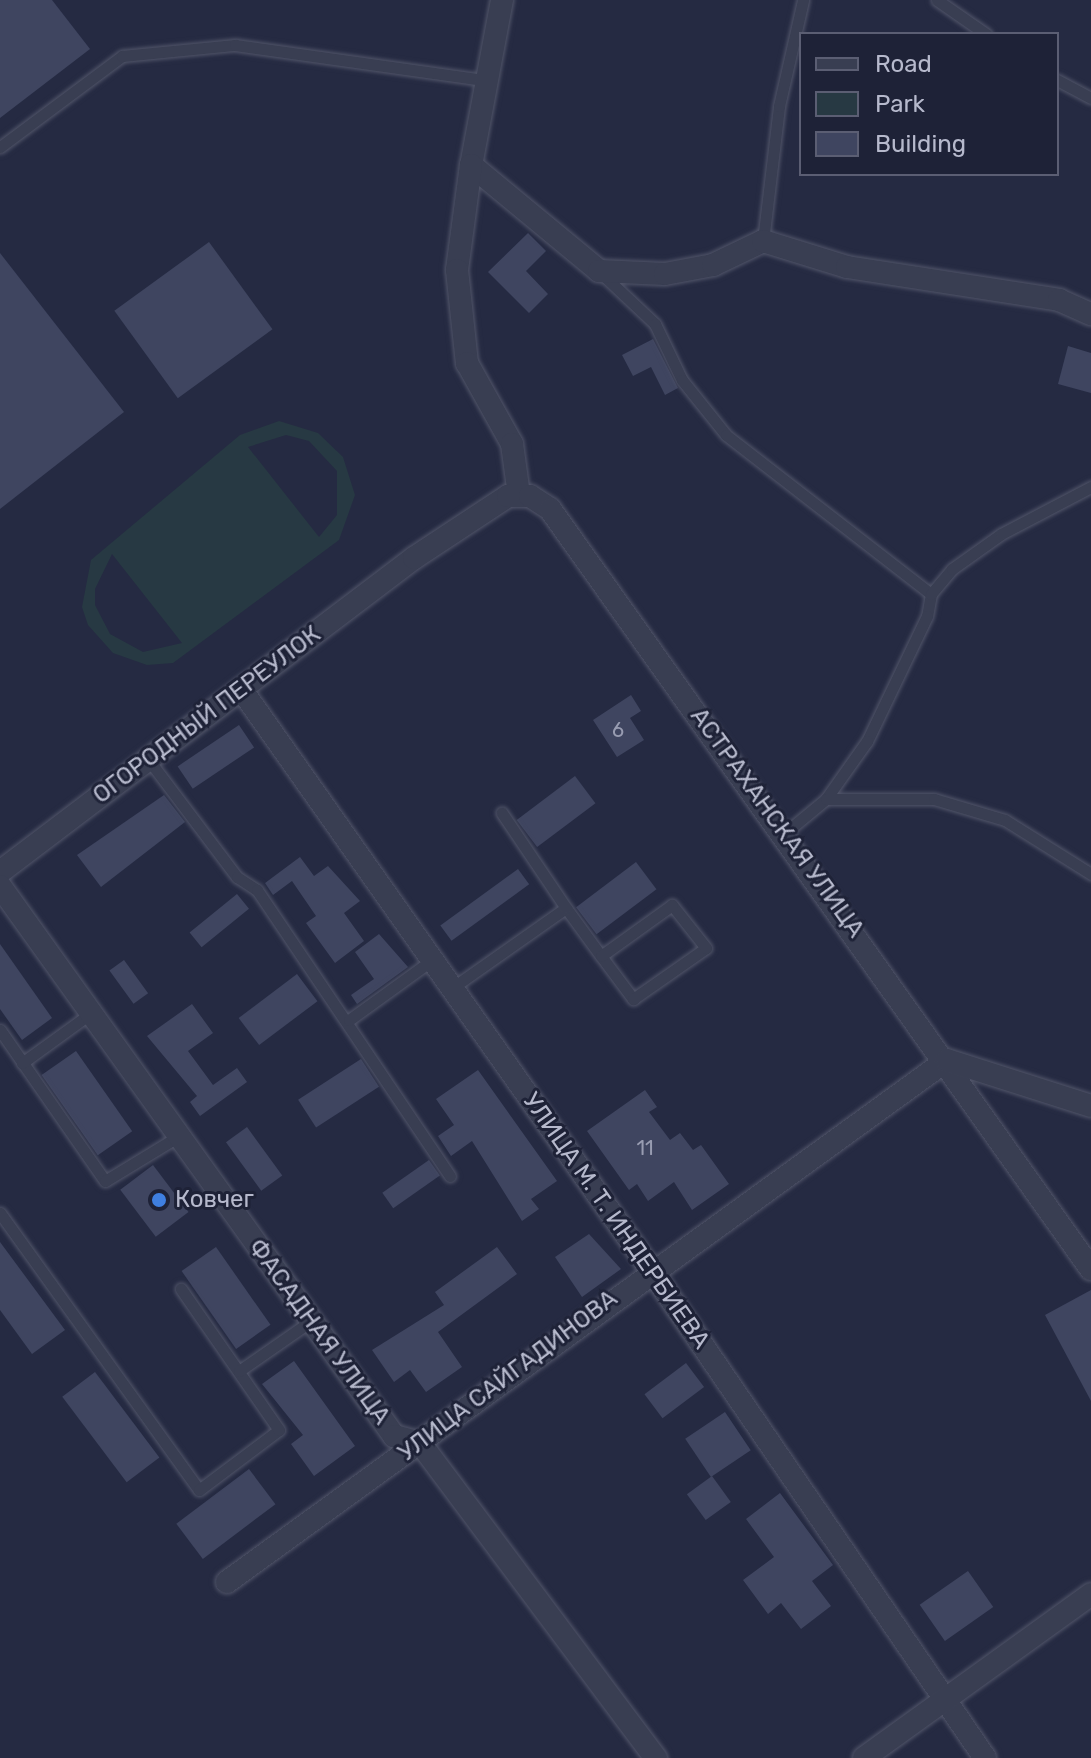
<!DOCTYPE html>
<meta charset="utf-8">
<style>
body{margin:0}
#map{position:relative;width:1091px;height:1758px;overflow:hidden;background:#252a42;font-family:Rubik,sans-serif}
div>[style]{position:absolute}
.green>*{inset:0;background:#273943}
.building>*{inset:0;background:#3f4560;transform-origin:0 0}
.roads{filter:drop-shadow(0 0 2px #515569) drop-shadow(0 0 2px #515569)}
.service>*{height:11px;margin:-5.5px;padding:0 5.5px;transform-origin:5.5px;border-radius:5.5px;background:#393e52}
.minor>*{height:22px;margin:-11px;padding:0 11px;transform-origin:11px;border-radius:11px;background:#393e52}
.dots>*{width:22px;height:22px;translate:-50% -50%;box-sizing:border-box;border:4px solid #1e2237;border-radius:50%}
span{translate:-50% -50%;white-space:nowrap;text-align:center;line-height:1.15;-webkit-text-stroke:6px #1e2237;paint-order:stroke}
.number-label{font-size:20px;color:#989cb1}
.number-label span{-webkit-text-stroke-width:0}
.street-label{font-size:24px;color:#b6b9cc}
.poi-label{font-size:24px;color:#b6b9cc}
.left{translate:0 -50%;text-align:left}
.legend{position:absolute;left:799px;top:32px;width:260px;height:144px;box-sizing:border-box;background:#1e2237;border:2px solid #5b5e73;margin:0;padding:10px 14px;list-style:none;font-size:24px;color:#b6b9cc}
.legend li{display:flex;align-items:center;gap:16px;height:40px}
.legend b{width:40px;border:2px solid #5b5e73}
</style>
<div id="map">
<div class="green">
<i style="clip-path:polygon(evenodd,279px 421px,318px 433px,343px 457px,355px 495px,339px 540px,173px 663px,147px 665px,113px 653px,88px 625px,82px 607px,91px 560px,240px 435px,279px 421px,286px 435px,309px 441px,337px 471px,337px 515px,319px 537px,248px 447px,286px 435px,279px 421px,112px 554px,182px 643px,143px 652px,110px 634px,95px 605px,95px 589px,112px 554px)"></i>
</div>
<div class="building">
<i style="clip-path:polygon(0 0,52px 0,90px 49px,0 118px)"></i>
<i style="clip-path:polygon(528px 233px,546px 251px,526px 271px,548px 294px,529px 313px,488px 272px)"></i>
<i style="left:209px;top:242px;width:108px;height:117px;rotate:54deg"></i>
<i style="clip-path:polygon(0 253px,124px 412px,0 509px)"></i>
<i style="clip-path:polygon(653px 339px,678px 388px,665px 395px,651px 367px,633px 376px,622px 355px)"></i>
<i style="clip-path:polygon(1068px 346px,1091px 353px,1091px 393px,1058px 384px)"></i>
<i style="clip-path:polygon(631px 695px,641px 711px,630px 718px,644px 740px,617px 757px,593px 720px)"></i>
<i style="left:239px;top:725px;width:27px;height:74px;rotate:56deg"></i>
<i style="left:575px;top:776px;width:34px;height:73px;rotate:53deg"></i>
<i style="clip-path:polygon(164px 795px,185px 822px,101px 887px,77px 855px)"></i>
<i style="clip-path:polygon(300px 857px,314px 876px,328px 866px,360px 901px,344px 913px,364px 941px,335px 963px,306px 923px,316px 916px,292px 881px,273px 895px,265px 883px)"></i>
<i style="left:636px;top:862px;width:34px;height:75px;rotate:53deg"></i>
<i style="left:518px;top:869px;width:19px;height:96px;rotate:54deg"></i>
<i style="left:237px;top:894px;width:19px;height:61px;rotate:51deg"></i>
<i style="clip-path:polygon(379px 934px,408px 967px,357px 1004px,351px 995px,374px 979px,355px 952px)"></i>
<i style="clip-path:polygon(0 944px,52px 1018px,22px 1040px,0 1009px)"></i>
<i style="left:124px;top:960px;width:41px;height:18px;rotate:54deg"></i>
<i style="left:297px;top:974px;width:34px;height:73px;rotate:53deg"></i>
<i style="clip-path:polygon(192px 1004px,213px 1033px,188px 1051px,213px 1085px,237px 1068px,247px 1082px,200px 1116px,190px 1102px,197px 1096px,147px 1036px)"></i>
<i style="left:76px;top:1051px;width:98px;height:42px;rotate:55deg"></i>
<i style="left:361px;top:1059px;width:33px;height:75px;rotate:57deg"></i>
<i style="clip-path:polygon(478px 1070px,557px 1181px,531px 1199px,539px 1209px,522px 1221px,472px 1141px,451px 1156px,438px 1136px,454px 1125px,436px 1099px)"></i>
<i style="clip-path:polygon(645px 1090px,657px 1107px,649px 1112px,670px 1140px,680px 1133px,693px 1150px,701px 1145px,729px 1184px,692px 1210px,674px 1182px,648px 1201px,637px 1184px,629px 1190px,587px 1131px)"></i>
<i style="left:247px;top:1127px;width:60px;height:26px;rotate:54deg"></i>
<i style="left:429px;top:1160px;width:19px;height:57px;rotate:55deg"></i>
<i style="left:153px;top:1165px;width:59px;height:41px;rotate:53deg"></i>
<i style="clip-path:polygon(589px 1234px,621px 1269px,582px 1297px,555px 1257px)"></i>
<i style="clip-path:polygon(0 1242px,65px 1330px,32px 1354px,0 1310px)"></i>
<i style="left:216px;top:1247px;width:95px;height:42px;rotate:55deg"></i>
<i style="clip-path:polygon(497px 1247px,517px 1274px,438px 1332px,462px 1367px,426px 1392px,410px 1370px,394px 1382px,372px 1350px,444px 1305px,435px 1292px)"></i>
<i style="clip-path:polygon(1091px 1290px,1091px 1401px,1045px 1315px)"></i>
<i style="clip-path:polygon(294px 1361px,355px 1446px,314px 1476px,291px 1444px,303px 1435px,262px 1384px)"></i>
<i style="left:686px;top:1363px;width:30px;height:52px;rotate:53deg"></i>
<i style="left:95px;top:1372px;width:107px;height:41px;rotate:53deg"></i>
<i style="left:725px;top:1412px;width:46px;height:48px;rotate:56deg"></i>
<i style="left:249px;top:1469px;width:44px;height:91px;rotate:53deg"></i>
<i style="left:712px;top:1476px;width:32px;height:31px;rotate:54deg"></i>
<i style="clip-path:polygon(780px 1493px,833px 1565px,812px 1581px,831px 1606px,801px 1629px,781px 1603px,768px 1614px,743px 1580px,774px 1557px,746px 1519px)"></i>
<i style="left:968px;top:1571px;width:44px;height:59px;rotate:55deg"></i>
</div>
<div class="roads">
<div class="service">
<i style="left:937px;top:0;width:60px;rotate:34.8deg"></i>
<i style="left:1057px;top:80px;width:38px;rotate:28deg"></i>
<i style="left:0;top:147px;width:152px;rotate:-36.7deg"></i>
<i style="left:122px;top:56px;width:114px;rotate:-5.6deg"></i>
<i style="left:235px;top:45px;width:251px;rotate:8deg"></i>
<i style="left:763px;top:241px;width:136px;rotate:-83.2deg"></i>
<i style="left:779px;top:106px;width:109px;rotate:-77.2deg"></i>
<i style="left:602px;top:274px;width:73px;rotate:43.3deg"></i>
<i style="left:655px;top:324px;width:62px;rotate:64.3deg"></i>
<i style="left:682px;top:380px;width:70px;rotate:51.3deg"></i>
<i style="left:726px;top:435px;width:259px;rotate:37.8deg"></i>
<i style="left:931px;top:594px;width:22px;rotate:100deg"></i>
<i style="left:927px;top:616px;width:139px;rotate:115.6deg"></i>
<i style="left:867px;top:741px;width:71px;rotate:125.3deg"></i>
<i style="left:826px;top:799px;width:53px;rotate:140.3deg"></i>
<i style="left:931px;top:594px;width:33px;rotate:-50deg"></i>
<i style="left:952px;top:569px;width:60px;rotate:-35.5deg"></i>
<i style="left:1001px;top:534px;width:102px;rotate:-27.6deg"></i>
<i style="left:148px;top:759px;width:148px;rotate:53deg"></i>
<i style="left:237px;top:877px;width:24px;rotate:33deg"></i>
<i style="left:257px;top:890px;width:345px;rotate:56deg"></i>
<i style="left:826px;top:799px;width:108px"></i>
<i style="left:934px;top:799px;width:74px;rotate:16.5deg"></i>
<i style="left:1005px;top:820px;width:102px;rotate:32.1deg"></i>
<i style="left:566px;top:908px;width:59px;rotate:53.9deg"></i>
<i style="left:601px;top:956px;width:54px;rotate:53.3deg"></i>
<i style="left:633px;top:999px;width:89px;rotate:-34.9deg"></i>
<i style="left:706px;top:948px;width:55px;rotate:-128.3deg"></i>
<i style="left:672px;top:905px;width:87px;rotate:144.3deg"></i>
<i style="left:452px;top:988px;width:139px;rotate:-35.1deg"></i>
<i style="left:566px;top:908px;width:115px;rotate:-124deg"></i>
<i style="left:349px;top:1020px;width:102px;rotate:-35.9deg"></i>
<i style="left:0;top:1030px;width:184px;rotate:55.2deg"></i>
<i style="left:105px;top:1181px;width:87px;rotate:-31.3deg"></i>
<i style="left:22px;top:1063px;width:85px;rotate:-35.9deg"></i>
<i style="left:0;top:1213px;width:341px;rotate:54.3deg"></i>
<i style="left:199px;top:1490px;width:100px;rotate:-36.9deg"></i>
<i style="left:279px;top:1430px;width:172px;rotate:-124.8deg"></i>
<i style="left:239px;top:1371px;width:88px;rotate:-34.8deg"></i>
</div>
<div class="minor">
<i style="left:502px;top:0;width:168px;rotate:100.6deg"></i>
<i style="left:471px;top:165px;width:166px;rotate:39.6deg"></i>
<i style="left:599px;top:271px;width:66px;rotate:2.6deg"></i>
<i style="left:665px;top:274px;width:49px;rotate:-10.6deg"></i>
<i style="left:713px;top:265px;width:55px;rotate:-25.6deg"></i>
<i style="left:763px;top:241px;width:88px;rotate:17.2deg"></i>
<i style="left:847px;top:267px;width:215px;rotate:8.8deg"></i>
<i style="left:1059px;top:300px;width:35px;rotate:24deg"></i>
<i style="left:471px;top:165px;width:106px;rotate:97.6deg"></i>
<i style="left:457px;top:270px;width:94px;rotate:83.9deg"></i>
<i style="left:467px;top:363px;width:93px;rotate:60.9deg"></i>
<i style="left:512px;top:444px;width:51px;rotate:82.2deg"></i>
<i style="left:241px;top:689px;width:711px;rotate:54.79deg"></i>
<i style="left:651px;top:1270px;width:591px;rotate:55.61deg"></i>
<i style="left:0;top:872px;width:520px;rotate:-37.18deg"></i>
<i style="left:414px;top:558px;width:113px;rotate:-33.4deg"></i>
<i style="left:508px;top:496px;width:22px"></i>
<i style="left:530px;top:496px;width:24px;rotate:33deg"></i>
<i style="left:550px;top:509px;width:933px;rotate:54.56deg"></i>
<i style="left:0;top:886px;width:677px;rotate:54.38deg"></i>
<i style="left:394px;top:1436px;width:27px;rotate:15deg"></i>
<i style="left:420px;top:1443px;width:394px;rotate:53.2deg"></i>
<i style="left:227px;top:1582px;width:889px;rotate:-35.94deg"></i>
<i style="left:947px;top:1060px;width:151px;rotate:17.7deg"></i>
<i style="left:864px;top:1758px;width:280px;rotate:-35.8deg"></i>
</div>
</div>
<div class="dots">
<i style="left:159px;top:1200px;background:#3f7fe0"></i>
</div>
<div class="number-label">
<span style="left:618px;top:730px">6</span>
<span style="left:645px;top:1148px">11</span>
</div>
<div class="street-label">
<span style="left:207px;top:715px;rotate:-37deg">ОГОРОДНЫЙ ПЕРЕУЛОК</span>
<span style="left:777px;top:823px;rotate:54deg">АСТРАХАНСКАЯ УЛИЦА</span>
<span style="left:616px;top:1221px;rotate:55deg">УЛИЦА М. Т. ИНДЕРБИЕВА</span>
<span style="left:319px;top:1332px;rotate:54deg">ФАСАДНАЯ УЛИЦА</span>
<span style="left:508px;top:1376px;rotate:-37deg">УЛИЦА САЙГАДИНОВА</span>
</div>
<div class="poi-label">
<span class="left" style="left:175px;top:1200px">Ковчег</span>
</div>
<ul class="legend">
<li><b style="height:10px;background:#393e52"></b>Road</li>
<li><b style="height:22px;background:#273943"></b>Park</li>
<li><b style="height:22px;background:#3f4560"></b>Building</li>
</ul>
</div>
